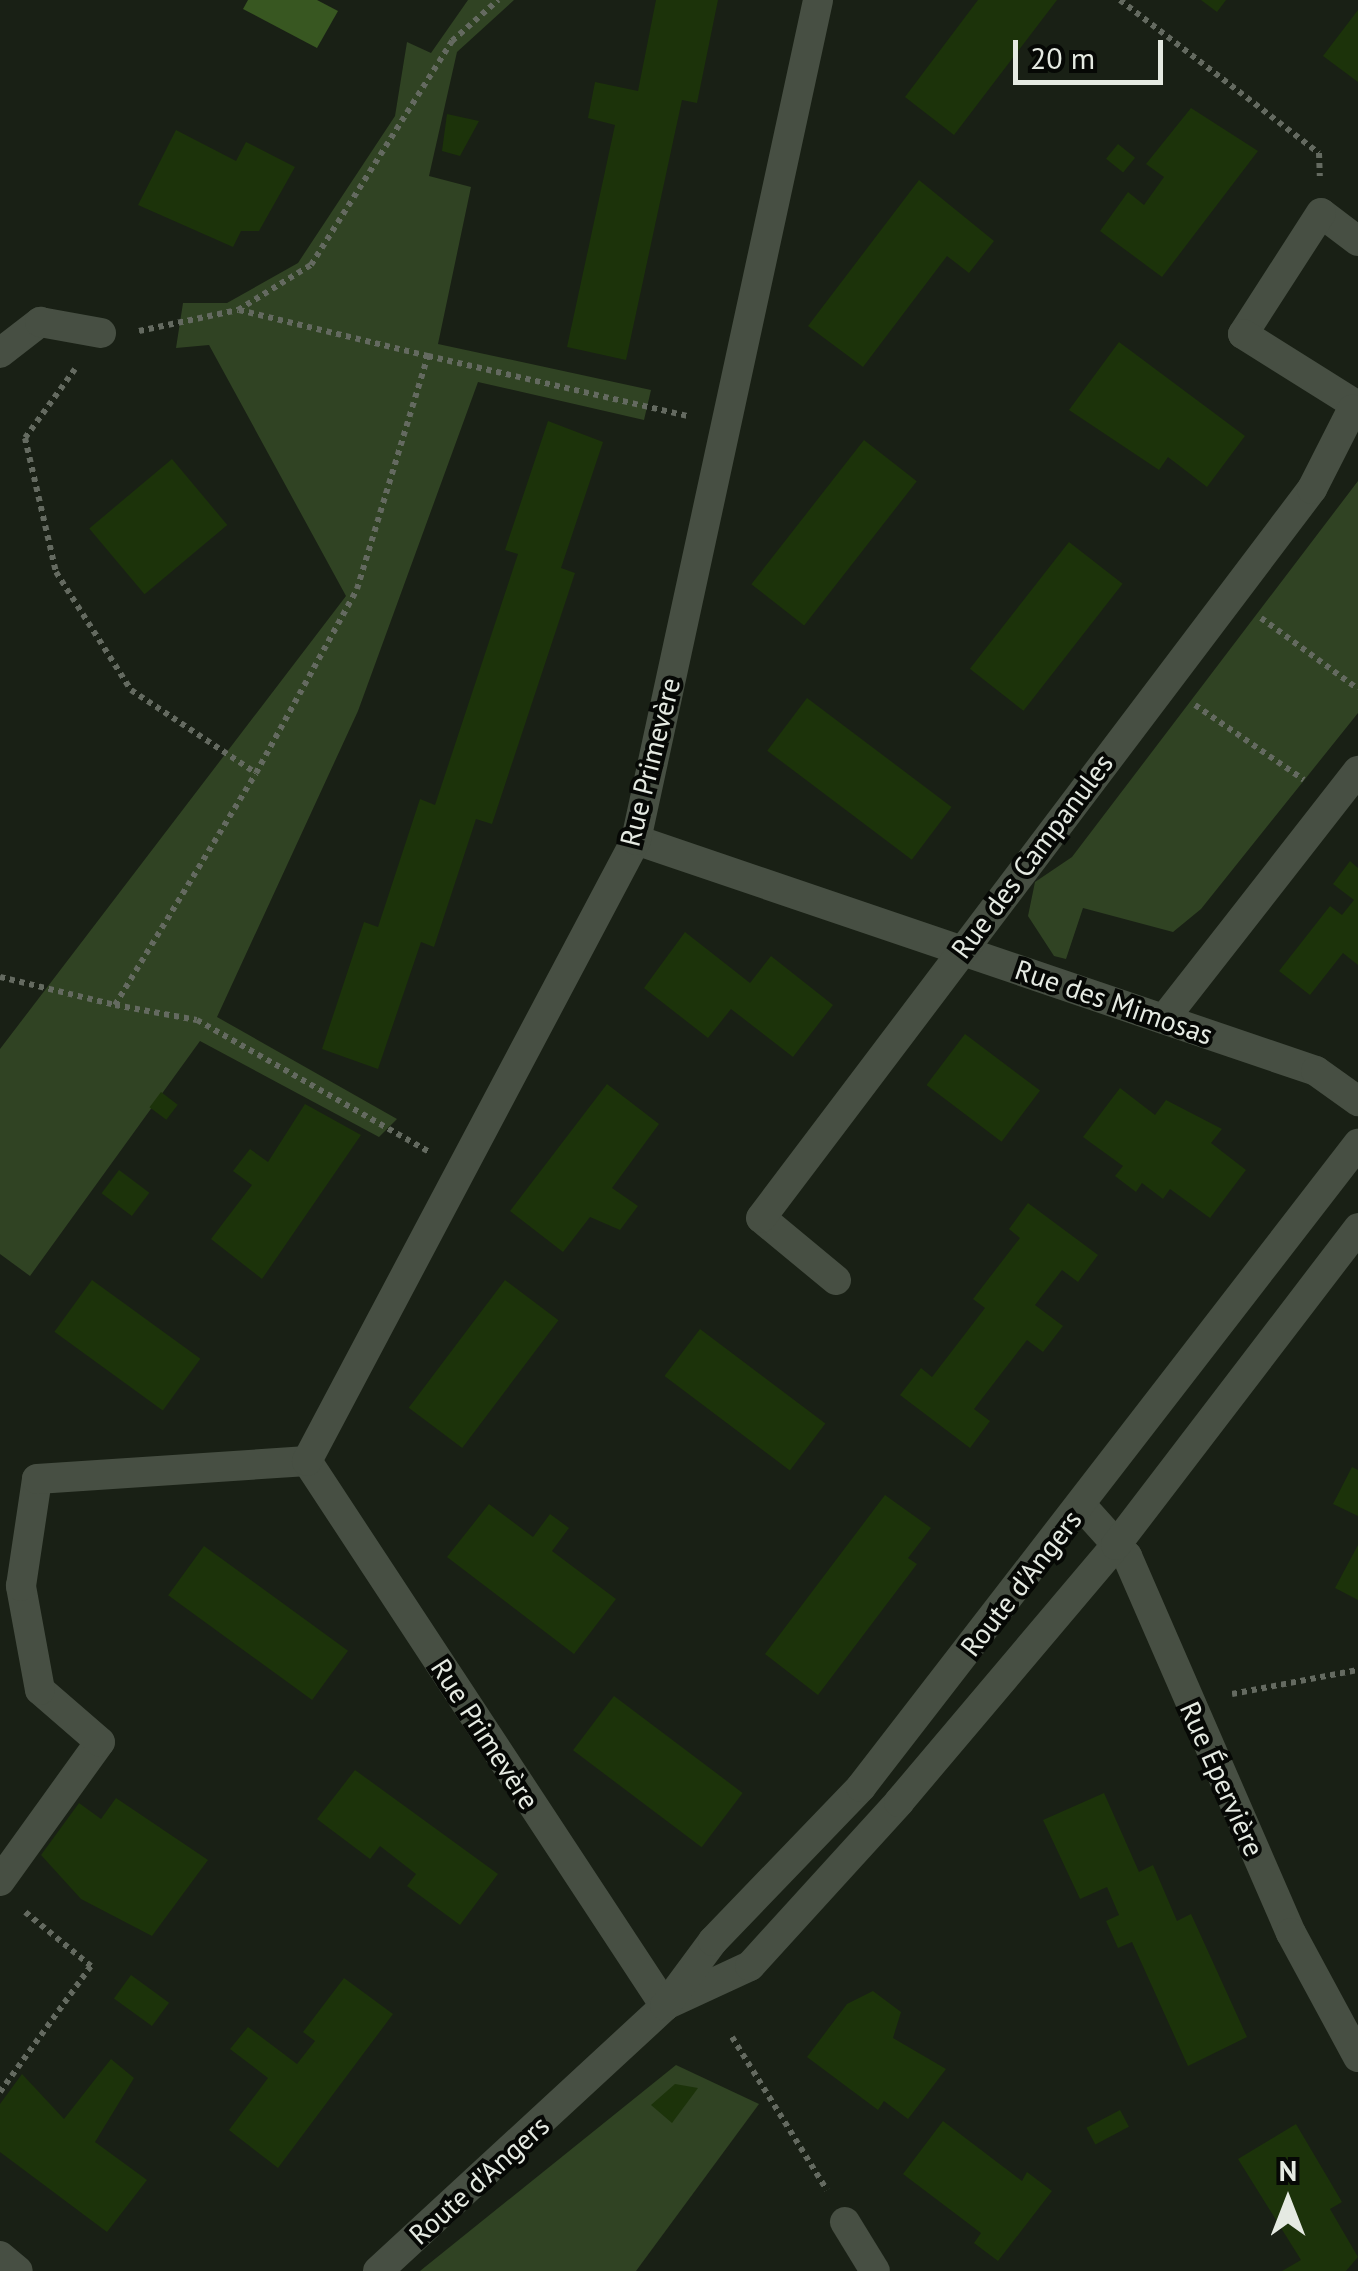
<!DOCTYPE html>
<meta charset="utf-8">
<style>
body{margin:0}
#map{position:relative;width:1358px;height:2271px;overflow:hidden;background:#192015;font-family:"PT Sans",sans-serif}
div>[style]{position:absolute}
.green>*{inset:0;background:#304323}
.water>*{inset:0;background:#385721}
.building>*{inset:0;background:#1c330a;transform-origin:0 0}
.path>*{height:6px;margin-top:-3px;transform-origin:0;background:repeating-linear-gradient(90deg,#646a60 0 5px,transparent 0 10px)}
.minor>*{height:30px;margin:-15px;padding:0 15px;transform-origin:15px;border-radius:15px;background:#474f43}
span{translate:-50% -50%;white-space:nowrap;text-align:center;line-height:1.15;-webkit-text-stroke:8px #060805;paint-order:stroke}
.street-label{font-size:28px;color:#e5eae2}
.north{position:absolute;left:1238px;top:2151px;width:100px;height:100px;-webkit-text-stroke:8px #060805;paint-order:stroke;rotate:0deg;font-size:28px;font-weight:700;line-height:40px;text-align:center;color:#e5eae2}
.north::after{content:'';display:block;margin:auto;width:35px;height:45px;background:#e5eae2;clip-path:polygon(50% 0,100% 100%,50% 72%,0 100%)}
.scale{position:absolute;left:1013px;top:40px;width:150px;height:45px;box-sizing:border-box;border:5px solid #e5eae2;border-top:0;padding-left:12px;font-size:30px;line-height:35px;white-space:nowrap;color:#e5eae2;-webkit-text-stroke:8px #060805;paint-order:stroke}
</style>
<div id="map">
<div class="green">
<i style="clip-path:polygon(468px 0,514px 0,457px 52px,429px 176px,471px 187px,438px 344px,651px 390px,644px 420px,478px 382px,358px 711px,217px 1017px,397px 1119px,379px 1137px,200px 1041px,30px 1276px,0 1254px,0 1049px,346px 596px,209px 345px,176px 348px,183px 303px,227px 303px,298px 263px,395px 116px,407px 42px,431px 53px)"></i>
<i style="clip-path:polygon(1358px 481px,1358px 713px,1201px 909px,1173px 932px,1083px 908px,1066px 959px,1054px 956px,1028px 916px,1035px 882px,1072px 857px)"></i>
<i style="clip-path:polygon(676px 2065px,759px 2104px,636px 2271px,420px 2271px)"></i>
</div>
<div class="water">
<i style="clip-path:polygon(248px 0,317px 0,338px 11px,317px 48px,243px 9px)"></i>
</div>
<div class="building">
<i style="clip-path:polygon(656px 0,718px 0,697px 103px,682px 100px,626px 360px,567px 347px,615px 125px,588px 118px,595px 82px,638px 91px)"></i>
<i style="clip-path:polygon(978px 0,1057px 0,954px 135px,905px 97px)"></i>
<i style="clip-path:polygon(1201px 0,1226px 0,1217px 12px)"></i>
<i style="clip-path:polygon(1358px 10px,1358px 82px,1323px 56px)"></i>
<i style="clip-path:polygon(1191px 108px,1258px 151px,1162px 277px,1100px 231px,1128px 192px,1144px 205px,1164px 177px,1146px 164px)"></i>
<i style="clip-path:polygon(447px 114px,479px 121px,460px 156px,442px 151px)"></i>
<i style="clip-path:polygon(176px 130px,236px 161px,246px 142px,295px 167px,259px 231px,241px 231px,233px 247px,138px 205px)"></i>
<i style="left:1118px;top:144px;width:22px;height:19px;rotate:39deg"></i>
<i style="clip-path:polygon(919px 180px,994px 241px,969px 273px,947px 256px,863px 367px,808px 326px)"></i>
<i style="clip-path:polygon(1119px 342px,1245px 436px,1207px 487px,1168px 457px,1159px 470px,1069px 410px)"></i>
<i style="clip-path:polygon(548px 421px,603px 442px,561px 568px,575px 573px,492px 824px,476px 819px,434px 947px,421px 942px,378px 1069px,322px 1049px,364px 922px,378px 927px,420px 799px,435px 805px,518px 554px,505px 550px)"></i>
<i style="left:864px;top:440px;width:67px;height:183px;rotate:38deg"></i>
<i style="left:172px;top:459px;width:86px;height:108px;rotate:50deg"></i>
<i style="left:1069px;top:542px;width:68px;height:161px;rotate:38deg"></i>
<i style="left:807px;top:698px;width:181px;height:66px;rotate:37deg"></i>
<i style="clip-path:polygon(1350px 861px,1358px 868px,1358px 965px,1343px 953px,1310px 995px,1279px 971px,1330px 906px,1342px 915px,1354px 900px,1333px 884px)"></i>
<i style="clip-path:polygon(685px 932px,750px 983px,771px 956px,833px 1005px,793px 1057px,731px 1009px,708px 1038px,644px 988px)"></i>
<i style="left:965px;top:1034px;width:94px;height:64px;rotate:37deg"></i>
<i style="clip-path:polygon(607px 1084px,659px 1124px,612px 1188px,638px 1206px,620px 1230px,590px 1217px,563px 1252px,510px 1211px)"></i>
<i style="clip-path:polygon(1120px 1088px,1155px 1115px,1166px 1100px,1222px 1129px,1211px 1143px,1246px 1170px,1210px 1218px,1170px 1189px,1163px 1199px,1142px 1183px,1136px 1192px,1115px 1176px,1123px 1166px,1083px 1137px)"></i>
<i style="left:161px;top:1092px;width:21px;height:19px;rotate:37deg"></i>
<i style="clip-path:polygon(305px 1104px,361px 1135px,262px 1279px,211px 1239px,252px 1185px,233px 1171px,250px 1149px,268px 1162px)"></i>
<i style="left:119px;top:1170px;width:38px;height:29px;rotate:37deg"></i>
<i style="clip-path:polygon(1028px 1203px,1098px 1255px,1078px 1282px,1062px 1270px,1035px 1305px,1063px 1326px,1043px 1352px,1027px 1340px,974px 1409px,990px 1421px,970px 1448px,900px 1395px,921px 1368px,932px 1377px,985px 1308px,973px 1299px,1020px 1238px,1009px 1229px)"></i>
<i style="left:92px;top:1280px;width:134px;height:64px;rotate:36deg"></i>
<i style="left:505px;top:1280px;width:67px;height:160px;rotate:37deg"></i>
<i style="left:700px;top:1329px;width:157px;height:59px;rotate:37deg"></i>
<i style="clip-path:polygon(1352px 1467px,1358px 1470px,1358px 1516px,1333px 1504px)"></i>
<i style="clip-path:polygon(885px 1495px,931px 1528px,908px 1558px,917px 1564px,818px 1695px,765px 1654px)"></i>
<i style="clip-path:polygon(489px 1504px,533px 1537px,550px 1514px,569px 1528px,552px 1551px,616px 1599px,574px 1654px,447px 1557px)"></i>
<i style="clip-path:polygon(1358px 1545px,1358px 1600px,1335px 1588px)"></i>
<i style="left:204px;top:1546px;width:178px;height:61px;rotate:36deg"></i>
<i style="left:614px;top:1696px;width:161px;height:68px;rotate:37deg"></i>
<i style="clip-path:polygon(355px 1770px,498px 1874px,460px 1925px,407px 1886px,416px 1874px,380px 1846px,370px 1859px,317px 1819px)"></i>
<i style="clip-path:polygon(1104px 1793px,1139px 1872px,1153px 1865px,1177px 1921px,1191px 1914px,1247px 2037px,1188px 2066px,1132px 1942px,1118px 1948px,1106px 1921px,1119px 1915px,1107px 1887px,1080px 1899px,1043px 1820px)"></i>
<i style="clip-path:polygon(116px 1798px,208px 1860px,152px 1936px,81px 1899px,41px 1855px,79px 1803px,101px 1819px)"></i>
<i style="left:131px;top:1975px;width:47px;height:29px;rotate:36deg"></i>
<i style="clip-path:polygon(344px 1978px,393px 2014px,278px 2168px,229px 2130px,268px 2078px,230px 2049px,248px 2027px,297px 2064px,315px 2041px,303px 2032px)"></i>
<i style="clip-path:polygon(873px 1991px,901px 2012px,893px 2038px,946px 2069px,908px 2119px,884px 2101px,878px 2110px,807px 2057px,847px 2004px)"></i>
<i style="clip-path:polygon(111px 2059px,134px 2078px,95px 2142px,147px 2180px,107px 2232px,0 2152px,0 2104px,22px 2074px,64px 2119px)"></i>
<i style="clip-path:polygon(675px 2084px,698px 2088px,672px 2123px,651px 2105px)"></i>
<i style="left:1120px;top:2110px;width:19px;height:38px;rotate:62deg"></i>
<i style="clip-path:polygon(943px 2121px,1022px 2181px,1027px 2172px,1052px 2191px,998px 2261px,974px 2243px,981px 2233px,903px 2174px)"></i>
<i style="clip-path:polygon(1296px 2124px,1342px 2202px,1330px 2209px,1358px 2257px,1346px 2271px,1282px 2271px,1301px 2260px,1238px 2159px)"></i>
</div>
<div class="path">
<i style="left:1120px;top:0;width:251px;rotate:37.6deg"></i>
<i style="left:1319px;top:153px;width:23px;rotate:88deg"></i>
<i style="left:239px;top:310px;width:195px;rotate:13.7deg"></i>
<i style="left:139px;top:331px;width:101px;rotate:-12deg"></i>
<i style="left:238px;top:310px;width:86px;rotate:-31.7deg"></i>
<i style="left:311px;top:265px;width:265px;rotate:-57.8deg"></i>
<i style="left:452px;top:41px;width:62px;rotate:-41.7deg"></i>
<i style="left:75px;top:369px;width:85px;rotate:125.9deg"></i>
<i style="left:25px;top:438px;width:138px;rotate:77deg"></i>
<i style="left:56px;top:572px;width:140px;rotate:57.6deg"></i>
<i style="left:131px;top:690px;width:150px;rotate:33.6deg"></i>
<i style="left:256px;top:773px;width:210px;rotate:-61.2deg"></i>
<i style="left:357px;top:589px;width:244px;rotate:-73.1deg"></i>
<i style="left:428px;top:356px;width:267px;rotate:13deg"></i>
<i style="left:1261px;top:618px;width:120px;rotate:36.2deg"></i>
<i style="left:1195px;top:705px;width:132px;rotate:34.5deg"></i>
<i style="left:0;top:977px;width:118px;rotate:13.7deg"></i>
<i style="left:115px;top:1005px;width:271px;rotate:-58.7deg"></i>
<i style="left:115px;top:1005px;width:83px;rotate:10.4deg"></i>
<i style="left:197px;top:1020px;width:266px;rotate:29.6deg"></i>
<i style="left:1232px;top:1694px;width:128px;rotate:-10.8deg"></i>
<i style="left:732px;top:2037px;width:180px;rotate:58.2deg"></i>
<i style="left:0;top:2092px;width:155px;rotate:-54.2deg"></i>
<i style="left:91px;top:1966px;width:85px;rotate:-140.7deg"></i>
</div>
<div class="minor">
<i style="left:1358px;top:241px;width:46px;rotate:-142.9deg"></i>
<i style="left:1321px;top:213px;width:144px;rotate:122.8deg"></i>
<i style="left:1243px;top:334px;width:136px;rotate:32.1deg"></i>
<i style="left:0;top:353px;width:51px;rotate:-37.8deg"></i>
<i style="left:40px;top:322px;width:62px;rotate:10.2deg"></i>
<i style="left:636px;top:840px;width:718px;rotate:18.76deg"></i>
<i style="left:1316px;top:1071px;width:52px;rotate:35.5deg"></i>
<i style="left:1164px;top:1019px;width:315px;rotate:-52deg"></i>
<i style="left:836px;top:1280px;width:97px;rotate:-140.4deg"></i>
<i style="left:761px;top:1218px;width:914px;rotate:-52.92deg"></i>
<i style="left:1312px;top:489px;width:89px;rotate:-63.1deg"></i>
<i style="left:1081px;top:1505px;width:69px;rotate:48deg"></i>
<i style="left:1127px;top:1556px;width:411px;rotate:66.5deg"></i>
<i style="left:1291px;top:1933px;width:141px;rotate:61.6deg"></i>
<i style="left:0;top:1881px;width:171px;rotate:-54.3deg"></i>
<i style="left:100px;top:1742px;width:79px;rotate:-139.1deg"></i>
<i style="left:40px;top:1690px;width:106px;rotate:-100.4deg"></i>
<i style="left:21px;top:1586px;width:108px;rotate:-81.5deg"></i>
<i style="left:37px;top:1479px;width:271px;rotate:-3.8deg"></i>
<i style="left:668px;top:2004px;width:90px;rotate:-24.9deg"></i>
<i style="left:750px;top:1966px;width:222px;rotate:-47.7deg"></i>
<i style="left:899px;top:1802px;width:336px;rotate:-49.8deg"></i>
<i style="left:1116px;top:1545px;width:399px;rotate:-52.6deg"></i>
<i style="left:665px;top:2006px;width:652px;rotate:-123.3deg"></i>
<i style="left:307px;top:1461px;width:703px;rotate:-62.09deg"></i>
<i style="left:636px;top:840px;width:859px;rotate:-77.77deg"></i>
<i style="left:845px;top:2222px;width:57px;rotate:58.5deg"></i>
<i style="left:0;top:2256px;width:23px;rotate:40deg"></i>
<i style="left:378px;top:2271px;width:391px;rotate:-42.7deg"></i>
<i style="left:665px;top:2006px;width:81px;rotate:-53.6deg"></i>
<i style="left:713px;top:1941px;width:214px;rotate:-46.1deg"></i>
<i style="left:861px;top:1787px;width:813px;rotate:-52.3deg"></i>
</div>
<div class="street-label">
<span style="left:650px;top:762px;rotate:-76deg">Rue Primevère</span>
<span style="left:1032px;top:856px;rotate:-53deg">Rue des Campanules</span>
<span style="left:1114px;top:1002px;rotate:19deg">Rue des Mimosas</span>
<span style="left:1021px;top:1583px;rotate:-52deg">Route d'Angers</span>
<span style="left:485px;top:1734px;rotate:57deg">Rue Primevère</span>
<span style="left:1222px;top:1779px;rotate:66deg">Rue Épervière</span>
<span style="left:479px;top:2180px;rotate:-42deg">Route d'Angers</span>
</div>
<div class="north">N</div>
<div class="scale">20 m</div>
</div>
